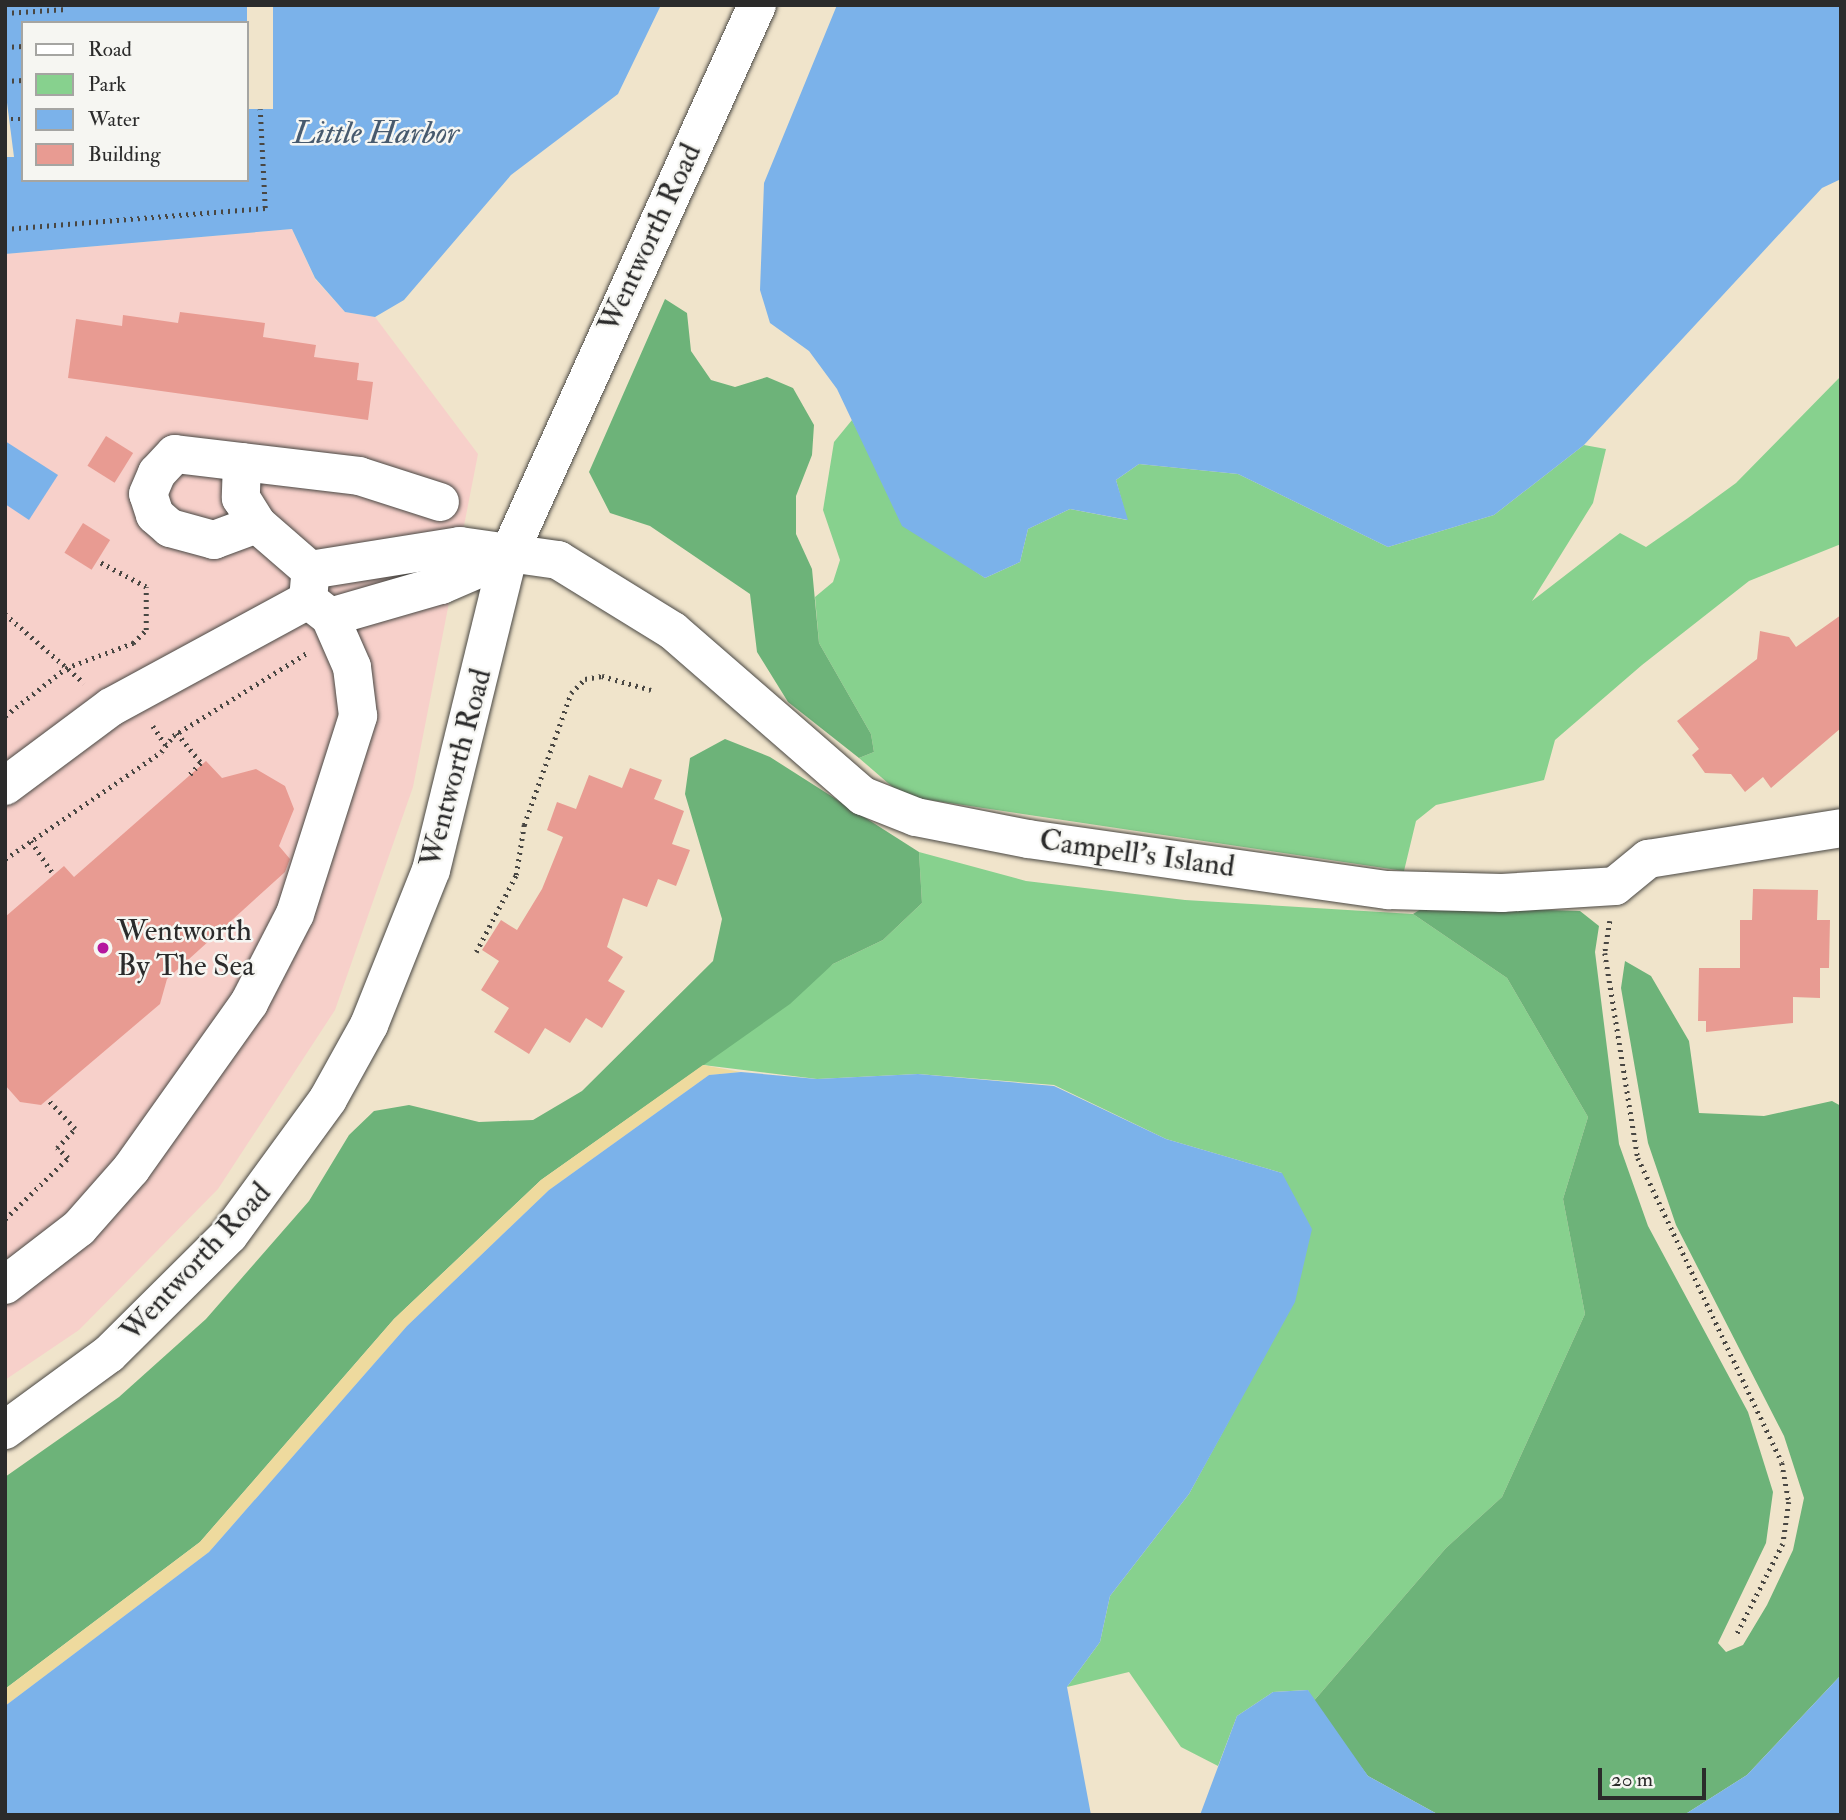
<!DOCTYPE html>
<style>
body{margin:0}
#map{position:relative;width:1846px;height:1820px;overflow:hidden;background:#f0e4cb;font-family:"IM FELL Double Pica",serif}
div>[style]{position:absolute}
.built>*{inset:0;background:#f7d0ca}
.green>*{inset:0;background:#87d18e}
.forest>*{inset:0;background:#6db379}
.sand>*{inset:0;background:#eeda9e}
.water>*{inset:0;background:#7bb2ea}
.pier>*{inset:0;background:#f0e4cb;transform-origin:0 0}
.building>*{inset:0;background:#e89b92;transform-origin:0 0}
.path>*{height:4.5px;margin-top:-2.25px;transform-origin:0;background:repeating-linear-gradient(90deg,#494743 0 2px,transparent 0 7px)}
.roads{filter:drop-shadow(0 0 2px #494743) drop-shadow(0 0 2px #494743)}
.minor>*{height:38px;margin:-19px;padding:0 19px;transform-origin:19px;border-radius:19px;background:#fff}
.major>*{height:38px;margin:-19px;padding:0 19px;transform-origin:19px;border-radius:19px;background:#fff}
.dots>*{width:19px;height:19px;translate:-50% -50%;box-sizing:border-box;border:4px solid #f6f6f2;border-radius:50%}
span{translate:-50% -50%;white-space:nowrap;text-align:center;line-height:1.15;-webkit-text-stroke:5px #f6f6f2;paint-order:stroke}
.street-label{font-size:30px;color:#2b2b2b}
.poi-label{font-size:30px;color:#2b2b2b}
.left{translate:0 -50%;text-align:left}
.water-label{font-size:32px;color:#475a6e;font-style:italic}
.frame{position:absolute;inset:0;border:7px solid #2b2b2b;pointer-events:none}
.legend{position:absolute;left:21px;top:21px;width:228px;height:161px;box-sizing:border-box;background:#f6f6f2;border:2px solid #a5a5a2;margin:0;padding:9px 12px;list-style:none;font-size:21px;color:#2b2b2b}
.legend li{display:flex;align-items:center;gap:14px;height:35px}
.legend b{width:35px;border:2px solid #a5a5a2}
.scale{position:absolute;left:1598px;top:1768px;width:108px;height:32px;box-sizing:border-box;border:4px solid #2b2b2b;border-top:0;padding-left:9px;font-size:21px;line-height:24px;white-space:nowrap;color:#2b2b2b;-webkit-text-stroke:5px #f6f6f2;paint-order:stroke}
</style>
<div id="map">
<div class="built">
<i style="clip-path:polygon(292px 229px,315px 279px,345px 312px,375px 317px,478px 454px,413px 787px,335px 1010px,218px 1189px,79px 1330px,5px 1380px,5px 254px)"></i>
</div>
<div class="green">
<i style="clip-path:polygon(1841px 376px,1841px 544px,1749px 581px,1642px 665px,1555px 740px,1544px 780px,1436px 805px,1416px 821px,1404px 871px,903px 796px,859px 758px,874px 752px,871px 734px,819px 643px,815px 597px,833px 582px,840px 560px,823px 510px,834px 442px,852px 420px,877px 468px,954px 557px,985px 578px,1020px 562px,1028px 529px,1070px 509px,1127px 520px,1116px 480px,1139px 464px,1238px 474px,1388px 547px,1494px 515px,1584px 445px,1606px 449px,1593px 503px,1532px 601px,1620px 533px,1646px 547px,1688px 518px,1736px 483px)"></i>
<i style="clip-path:polygon(919px 852px,1026px 881px,1185px 900px,1413px 914px,1507px 978px,1588px 1117px,1563px 1199px,1585px 1314px,1502px 1497px,1446px 1548px,1312px 1703px,1308px 1690px,1273px 1692px,1237px 1716px,1218px 1766px,1181px 1747px,1129px 1672px,1067px 1687px,1100px 1642px,1110px 1596px,1189px 1494px,1257px 1369px,1282px 1173px,1166px 1139px,1054px 1085px,918px 1074px,817px 1079px,703px 1065px,833px 964px,883px 940px,922px 903px)"></i>
</div>
<div class="forest">
<i style="clip-path:polygon(665px 299px,687px 313px,691px 351px,711px 380px,735px 387px,767px 377px,793px 388px,814px 425px,812px 455px,796px 496px,796px 534px,812px 569px,819px 643px,871px 734px,874px 752px,859px 758px,788px 702px,757px 652px,750px 594px,650px 526px,610px 513px,589px 472px)"></i>
<i style="clip-path:polygon(725px 739px,770px 757px,919px 852px,922px 903px,883px 940px,833px 964px,790px 1004px,541px 1180px,394px 1319px,200px 1542px,5px 1689px,5px 1477px,119px 1397px,206px 1319px,309px 1201px,349px 1135px,374px 1111px,409px 1105px,479px 1122px,533px 1120px,582px 1091px,713px 961px,722px 919px,685px 794px,690px 758px)"></i>
<i style="clip-path:polygon(1426px 906px,1580px 911px,1599px 926px,1595px 952px,1619px 1144px,1648px 1226px,1748px 1412px,1773px 1492px,1766px 1543px,1718px 1643px,1726px 1652px,1743px 1645px,1767px 1605px,1793px 1550px,1804px 1498px,1784px 1436px,1676px 1225px,1648px 1143px,1621px 988px,1625px 961px,1651px 976px,1689px 1041px,1699px 1113px,1764px 1116px,1832px 1101px,1841px 1106px,1841px 1675px,1747px 1775px,1684px 1815px,1439px 1815px,1368px 1776px,1312px 1703px,1446px 1548px,1502px 1497px,1585px 1314px,1563px 1199px,1588px 1117px,1507px 978px,1413px 914px)"></i>
</div>
<div class="sand">
<i style="clip-path:polygon(703px 1065px,741px 1072px,709px 1075px,549px 1190px,407px 1326px,209px 1552px,5px 1706px,5px 1689px,200px 1542px,394px 1319px,541px 1180px)"></i>
</div>
<div class="water">
<i style="clip-path:polygon(evenodd,5px 5px,661px 5px,618px 94px,511px 175px,404px 300px,375px 317px,345px 312px,315px 278px,292px 229px,5px 254px,5px 5px,23px 23px,247px 23px,247px 180px,23px 180px,23px 23px)"></i>
<i style="clip-path:polygon(837px 5px,1841px 5px,1841px 179px,1822px 188px,1584px 445px,1494px 515px,1388px 547px,1238px 474px,1139px 464px,1116px 480px,1128px 520px,1070px 509px,1028px 529px,1020px 562px,985px 578px,902px 526px,837px 389px,809px 351px,770px 323px,760px 290px,764px 183px)"></i>
<i style="clip-path:polygon(5px 441px,58px 475px,29px 520px,5px 504px)"></i>
<i style="clip-path:polygon(741px 1072px,817px 1079px,918px 1074px,1054px 1086px,1166px 1139px,1282px 1173px,1312px 1229px,1295px 1302px,1189px 1494px,1110px 1596px,1100px 1642px,1067px 1687px,1091px 1815px,5px 1815px,5px 1706px,209px 1552px,407px 1326px,549px 1190px,709px 1075px)"></i>
<i style="clip-path:polygon(1841px 1675px,1841px 1815px,1684px 1815px,1747px 1775px)"></i>
<i style="clip-path:polygon(1308px 1690px,1368px 1776px,1439px 1815px,1200px 1815px,1237px 1716px,1273px 1692px)"></i>
</div>
<div class="pier">
<i style="left:247px;top:5px;width:26px;height:104px"></i>
<i style="clip-path:polygon(5px 87px,14px 157px,5px 157px)"></i>
</div>
<div class="building">
<i style="clip-path:polygon(180px 312px,265px 323px,263px 337px,316px 345px,314px 357px,359px 363px,357px 380px,373px 382px,368px 420px,68px 378px,76px 319px,122px 326px,123px 315px,178px 323px)"></i>
<i style="left:106px;top:436px;width:32px;height:35px;rotate:32deg"></i>
<i style="left:83px;top:523px;width:32px;height:35px;rotate:32deg"></i>
<i style="clip-path:polygon(1841px 615px,1841px 728px,1771px 788px,1763px 777px,1745px 792px,1731px 774px,1705px 773px,1692px 755px,1699px 749px,1677px 721px,1757px 659px,1760px 631px,1789px 637px,1796px 647px)"></i>
<i style="clip-path:polygon(206px 761px,222px 778px,256px 769px,285px 786px,294px 809px,279px 846px,290px 859px,285px 872px,167px 979px,160px 1004px,41px 1105px,20px 1102px,5px 1085px,5px 917px,64px 866px,74px 877px)"></i>
<i style="clip-path:polygon(630px 768px,662px 780px,654px 799px,684px 811px,672px 844px,690px 850px,676px 886px,658px 879px,647px 907px,623px 898px,607px 947px,623px 957px,608px 981px,625px 991px,602px 1028px,586px 1018px,570px 1043px,545px 1028px,529px 1054px,494px 1032px,509px 1008px,481px 990px,499px 961px,482px 950px,501px 920px,517px 930px,542px 889px,563px 837px,547px 830px,557px 802px,576px 809px,589px 775px,622px 788px)"></i>
<i style="clip-path:polygon(1753px 889px,1818px 890px,1817px 920px,1830px 920px,1829px 968px,1820px 968px,1820px 998px,1793px 997px,1793px 1023px,1706px 1032px,1706px 1021px,1698px 1021px,1699px 968px,1740px 968px,1740px 920px,1752px 920px)"></i>
</div>
<div class="path">
<i style="left:5px;top:13px;width:62px;rotate:-3.7deg"></i>
<i style="left:5px;top:47px;width:18px;rotate:-3deg"></i>
<i style="left:5px;top:81px;width:18px;rotate:-3deg"></i>
<i style="left:11px;top:119px;width:12px"></i>
<i style="left:5px;top:229px;width:261px;rotate:-4.6deg"></i>
<i style="left:265px;top:208px;width:99px;rotate:-92.9deg"></i>
<i style="left:5px;top:614px;width:105px;rotate:41.1deg"></i>
<i style="left:5px;top:716px;width:78px;rotate:-38.2deg"></i>
<i style="left:66px;top:668px;width:72px;rotate:-20.5deg"></i>
<i style="left:133px;top:643px;width:18px;rotate:-45deg"></i>
<i style="left:146px;top:630px;width:43px;rotate:-90deg"></i>
<i style="left:146px;top:587px;width:55px;rotate:-152deg"></i>
<i style="left:153px;top:726px;width:23px;rotate:56deg"></i>
<i style="left:177px;top:733px;width:38px;rotate:51deg"></i>
<i style="left:201px;top:763px;width:18px;rotate:133deg"></i>
<i style="left:31px;top:841px;width:41px;rotate:55.9deg"></i>
<i style="left:5px;top:859px;width:189px;rotate:-34.4deg"></i>
<i style="left:161px;top:752px;width:20px;rotate:-53deg"></i>
<i style="left:173px;top:736px;width:158px;rotate:-31.8deg"></i>
<i style="left:1610px;top:921px;width:32px;rotate:99deg"></i>
<i style="left:1605px;top:953px;width:208px;rotate:80.9deg"></i>
<i style="left:1638px;top:1158px;width:337px;rotate:64.7deg"></i>
<i style="left:1782px;top:1463px;width:40px;rotate:80deg"></i>
<i style="left:1789px;top:1502px;width:42px;rotate:98.1deg"></i>
<i style="left:1783px;top:1544px;width:101px;rotate:117.1deg"></i>
<i style="left:476px;top:952px;width:87px;rotate:-62.5deg"></i>
<i style="left:516px;top:875px;width:51px;rotate:-80.9deg"></i>
<i style="left:524px;top:825px;width:140px;rotate:-70.4deg"></i>
<i style="left:571px;top:693px;width:20px;rotate:-45deg"></i>
<i style="left:585px;top:679px;width:17px;rotate:-10deg"></i>
<i style="left:602px;top:676px;width:51px;rotate:15.9deg"></i>
<i style="left:5px;top:1219px;width:88px;rotate:-44.1deg"></i>
<i style="left:68px;top:1158px;width:15px;rotate:-138deg"></i>
<i style="left:57px;top:1148px;width:26px;rotate:-47deg"></i>
<i style="left:75px;top:1129px;width:41px;rotate:-133deg"></i>
</div>
<div class="roads">
<div class="minor">
<i style="left:242px;top:462px;width:36px;rotate:92deg"></i>
<i style="left:241px;top:498px;width:31px;rotate:58deg"></i>
<i style="left:310px;top:570px;width:152px;rotate:-9.1deg"></i>
<i style="left:460px;top:546px;width:99px;rotate:8.1deg"></i>
<i style="left:558px;top:560px;width:135px;rotate:31.7deg"></i>
<i style="left:673px;top:631px;width:252px;rotate:41deg"></i>
<i style="left:863px;top:796px;width:57px;rotate:21.6deg"></i>
<i style="left:916px;top:817px;width:114px;rotate:11.1deg"></i>
<i style="left:1028px;top:839px;width:364px;rotate:8.1deg"></i>
<i style="left:1388px;top:890px;width:114px;rotate:1.5deg"></i>
<i style="left:1502px;top:893px;width:113px;rotate:-3.5deg"></i>
<i style="left:1615px;top:886px;width:43px;rotate:-39.3deg"></i>
<i style="left:1648px;top:859px;width:195px;rotate:-9.1deg"></i>
<i style="left:310px;top:570px;width:70px;rotate:-139deg"></i>
<i style="left:257px;top:524px;width:46px;rotate:159.6deg"></i>
<i style="left:214px;top:540px;width:46px;rotate:-164.7deg"></i>
<i style="left:170px;top:528px;width:20px;rotate:-139deg"></i>
<i style="left:155px;top:515px;width:22px;rotate:-108deg"></i>
<i style="left:148px;top:494px;width:23px;rotate:-67deg"></i>
<i style="left:157px;top:473px;width:26px;rotate:-47deg"></i>
<i style="left:175px;top:454px;width:185px;rotate:6.8deg"></i>
<i style="left:359px;top:476px;width:85px;rotate:17.8deg"></i>
<i style="left:330px;top:617px;width:116px;rotate:-16.1deg"></i>
<i style="left:441px;top:585px;width:73px;rotate:-23.4deg"></i>
<i style="left:5px;top:786px;width:132px;rotate:-36.7deg"></i>
<i style="left:111px;top:707px;width:224px;rotate:-28.5deg"></i>
<i style="left:308px;top:600px;width:24px;rotate:-85deg"></i>
<i style="left:5px;top:1285px;width:93px;rotate:-37.6deg"></i>
<i style="left:79px;top:1228px;width:79px;rotate:-48.6deg"></i>
<i style="left:131px;top:1169px;width:204px;rotate:-54.6deg"></i>
<i style="left:249px;top:1003px;width:100px;rotate:-62.7deg"></i>
<i style="left:295px;top:914px;width:208px;rotate:-72.3deg"></i>
<i style="left:358px;top:716px;width:49px;rotate:-97deg"></i>
<i style="left:352px;top:667px;width:55px;rotate:-113.7deg"></i>
<i style="left:330px;top:617px;width:28px;rotate:-142deg"></i>
</div>
<div class="major">
<i style="left:5px;top:1430px;width:129px;rotate:-36.2deg"></i>
<i style="left:109px;top:1354px;width:169px;rotate:-44.8deg"></i>
<i style="left:229px;top:1235px;width:168px;rotate:-53.9deg"></i>
<i style="left:328px;top:1099px;width:85px;rotate:-61deg"></i>
<i style="left:369px;top:1025px;width:167px;rotate:-68.2deg"></i>
<i style="left:431px;top:870px;width:323px;rotate:-76.2deg"></i>
<i style="left:508px;top:556px;width:605px;rotate:-65.68deg"></i>
</div>
</div>
<div class="dots">
<i style="left:103px;top:948px;background:#b5179e"></i>
</div>
<div class="street-label">
<span style="left:650px;top:238px;rotate:-65deg">Wentworth Road</span>
<span style="left:456px;top:768px;rotate:-75deg">Wentworth Road</span>
<span style="left:1137px;top:854px;rotate:8deg">Campell's Island</span>
<span style="left:196px;top:1262px;rotate:-47deg">Wentworth Road</span>
</div>
<div class="poi-label">
<span class="left" style="left:117px;top:948px">Wentworth<br>By The Sea</span>
</div>
<div class="water-label">
<span style="left:376px;top:133px">Little Harbor</span>
</div>
<div class="frame"></div>
<ul class="legend">
<li><b style="height:9px;background:#fff"></b>Road</li>
<li><b style="height:19px;background:#87d18e"></b>Park</li>
<li><b style="height:19px;background:#7bb2ea"></b>Water</li>
<li><b style="height:19px;background:#e89b92"></b>Building</li>
</ul>
<div class="scale">20 m</div>
</div>
